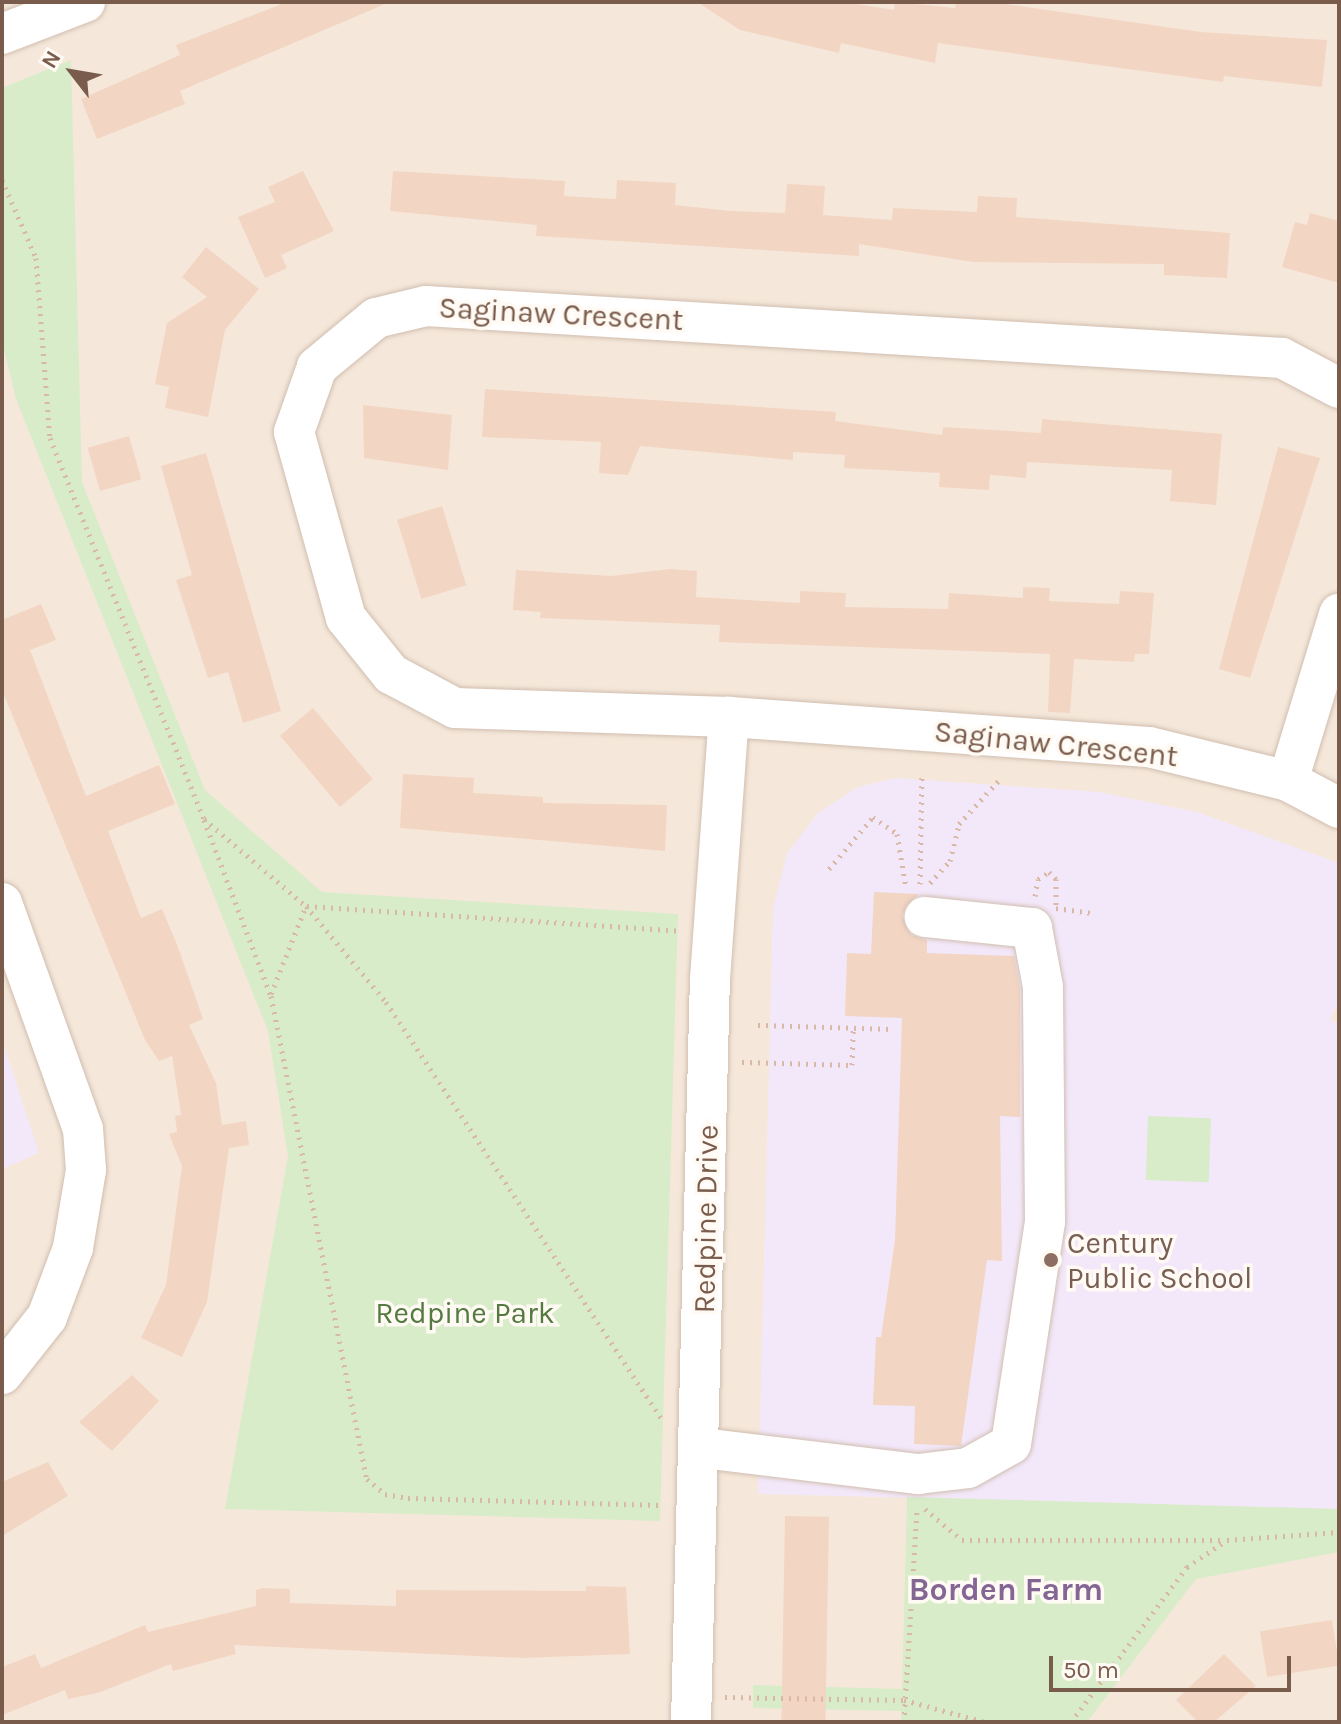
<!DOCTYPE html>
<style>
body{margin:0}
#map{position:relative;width:1341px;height:1724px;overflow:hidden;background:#fdf6ec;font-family:Karla,sans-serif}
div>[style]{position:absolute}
.residential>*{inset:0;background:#f5e8da;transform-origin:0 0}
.education>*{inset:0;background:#f3e8fa}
.green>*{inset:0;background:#d8ecc9;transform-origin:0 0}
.building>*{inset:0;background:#f3d5c3;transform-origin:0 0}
.path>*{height:5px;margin-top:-2.5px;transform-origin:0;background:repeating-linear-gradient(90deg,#d9b8a5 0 2px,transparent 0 8px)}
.roads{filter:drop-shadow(0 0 2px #d1beb0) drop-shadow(0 0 2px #d1beb0)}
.minor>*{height:40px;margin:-20px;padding:0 20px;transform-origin:20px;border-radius:20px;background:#fff}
.dots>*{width:22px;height:22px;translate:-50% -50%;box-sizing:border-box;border:4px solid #fffaf3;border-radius:50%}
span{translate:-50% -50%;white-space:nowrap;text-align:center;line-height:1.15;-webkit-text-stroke:7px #fffaf3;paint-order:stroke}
.street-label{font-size:30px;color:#7a5c4d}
.education-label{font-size:30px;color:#785e54}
.left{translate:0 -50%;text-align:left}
.park-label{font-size:30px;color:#537a41}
.neighbourhood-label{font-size:32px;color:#846695;font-weight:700}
.frame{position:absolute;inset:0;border:4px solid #7a5c4d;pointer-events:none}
.north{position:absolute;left:32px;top:32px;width:80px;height:80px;-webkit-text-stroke:6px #fffaf3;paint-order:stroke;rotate:301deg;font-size:22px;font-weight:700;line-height:32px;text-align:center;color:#7a5c4d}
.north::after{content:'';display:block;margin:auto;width:28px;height:36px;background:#7a5c4d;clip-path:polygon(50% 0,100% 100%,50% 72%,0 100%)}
.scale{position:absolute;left:1049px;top:1656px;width:242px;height:36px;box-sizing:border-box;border:4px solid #7a5c4d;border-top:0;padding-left:10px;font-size:24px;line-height:28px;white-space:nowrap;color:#7a5c4d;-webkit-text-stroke:6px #fffaf3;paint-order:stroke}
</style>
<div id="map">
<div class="residential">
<i style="left:2px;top:2px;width:1337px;height:1720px"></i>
</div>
<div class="education">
<i style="clip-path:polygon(896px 778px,1099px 792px,1197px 812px,1339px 863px,1339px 1002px,1330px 1019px,1339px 1025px,1339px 1509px,758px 1494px,773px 909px,787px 854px,818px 813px,858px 787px)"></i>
<i style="clip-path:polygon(2px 1039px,39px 1153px,2px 1169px)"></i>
</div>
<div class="green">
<i style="clip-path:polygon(71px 60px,82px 482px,205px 790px,322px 892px,678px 914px,660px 1521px,225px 1509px,288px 1156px,268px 1031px,16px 399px,2px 341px,2px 88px)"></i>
<i style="left:1148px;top:1116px;width:63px;height:64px;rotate:2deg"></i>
<i style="clip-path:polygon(907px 1497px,1339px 1509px,1339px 1552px,1196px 1579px,1087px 1722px,901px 1722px,901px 1711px,753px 1708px,753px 1685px,902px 1689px)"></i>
</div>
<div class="building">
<i style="clip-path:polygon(287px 2px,390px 2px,180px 91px,185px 104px,97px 139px,81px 99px,180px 55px,176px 45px)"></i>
<i style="clip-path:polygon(697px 2px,844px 2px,894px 10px,895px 2px,955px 8px,956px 2px,992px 2px,1201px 32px,1327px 40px,1322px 87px,1224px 76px,1223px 82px,938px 43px,935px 63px,841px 43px,839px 53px,740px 30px)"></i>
<i style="clip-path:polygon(303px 171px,334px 231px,281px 255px,287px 268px,265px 278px,238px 217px,275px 202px,268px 187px)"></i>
<i style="clip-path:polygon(393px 171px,565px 181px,564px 196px,616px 199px,617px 180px,676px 183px,675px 205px,731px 211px,785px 213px,787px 184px,825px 186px,823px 215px,892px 220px,893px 208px,977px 212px,978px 196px,1017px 198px,1016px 217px,1230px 233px,1227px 278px,1164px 275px,1164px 264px,973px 262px,859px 244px,859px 256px,536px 236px,537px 225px,390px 211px)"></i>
<i style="clip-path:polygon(1310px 213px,1339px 221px,1339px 283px,1282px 267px,1295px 222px,1307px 225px)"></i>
<i style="clip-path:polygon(206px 247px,259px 289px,225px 330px,208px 417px,165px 408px,169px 387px,155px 384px,167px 323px,207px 297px,182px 277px)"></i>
<i style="clip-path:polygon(485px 389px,836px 412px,835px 421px,942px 435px,943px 427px,1041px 433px,1042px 419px,1222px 434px,1216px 505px,1170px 501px,1172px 470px,1027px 462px,1026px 478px,990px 475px,989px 490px,939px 487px,940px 473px,844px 468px,845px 455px,793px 452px,793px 460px,640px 446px,628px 475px,599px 473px,601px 442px,482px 437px)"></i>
<i style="clip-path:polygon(363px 405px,452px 415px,448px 470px,364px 458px)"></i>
<i style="left:129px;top:436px;width:45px;height:43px;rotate:74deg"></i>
<i style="clip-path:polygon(1278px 447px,1320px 458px,1250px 678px,1219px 669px)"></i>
<i style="clip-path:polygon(206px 453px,281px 711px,243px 723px,228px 672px,208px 678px,176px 580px,192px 575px,161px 466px)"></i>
<i style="left:442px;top:506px;width:83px;height:47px;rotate:73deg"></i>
<i style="clip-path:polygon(670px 569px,697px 571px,696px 597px,800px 603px,800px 591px,846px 593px,845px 607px,948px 609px,949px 593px,1023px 598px,1023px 587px,1050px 588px,1049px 601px,1119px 604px,1120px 591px,1154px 593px,1149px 654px,1135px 654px,1134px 662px,1074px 659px,1070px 713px,1048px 712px,1050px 654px,719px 642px,720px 625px,540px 618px,541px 612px,513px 610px,516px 570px,611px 576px)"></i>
<i style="clip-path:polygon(41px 604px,56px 640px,30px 650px,86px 796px,159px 765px,175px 804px,108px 831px,141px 918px,162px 909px,178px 947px,203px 1019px,189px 1025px,216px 1083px,222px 1125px,246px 1121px,249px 1145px,229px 1148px,207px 1302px,182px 1357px,141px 1338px,166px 1285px,182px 1166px,169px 1134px,177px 1132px,175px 1116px,181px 1115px,172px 1056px,159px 1061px,145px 1040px,2px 690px,2px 620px)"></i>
<i style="left:313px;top:708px;width:93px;height:43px;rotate:50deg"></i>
<i style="clip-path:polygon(403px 774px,474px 778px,473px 793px,543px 797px,543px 803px,667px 805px,665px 851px,400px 828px)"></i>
<i style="clip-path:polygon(874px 892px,918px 894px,902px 915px,911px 935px,927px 940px,927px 953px,1014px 956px,1020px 989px,1020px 1117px,1000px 1116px,1002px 1261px,987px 1260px,961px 1446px,914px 1444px,915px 1406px,873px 1405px,876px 1337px,881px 1337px,895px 1240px,902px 1018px,845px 1016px,847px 953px,871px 954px)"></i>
<i style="clip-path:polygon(132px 1375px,159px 1401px,112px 1451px,79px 1422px)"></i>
<i style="clip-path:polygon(48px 1462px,68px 1496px,2px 1536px,2px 1482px)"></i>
<i style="left:785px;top:1516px;width:44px;height:206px;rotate:1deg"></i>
<i style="clip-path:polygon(586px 1586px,626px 1587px,630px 1654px,523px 1658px,234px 1645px,236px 1654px,173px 1671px,171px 1664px,98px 1693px,68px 1699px,65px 1690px,2px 1715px,2px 1667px,35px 1654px,41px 1668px,145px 1625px,148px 1632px,256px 1606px,256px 1590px,262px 1588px,290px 1589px,290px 1603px,396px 1606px,396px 1590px,586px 1591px)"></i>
<i style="left:1332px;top:1620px;width:46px;height:73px;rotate:81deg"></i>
<i style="clip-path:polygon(1224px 1654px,1256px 1686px,1214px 1722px,1198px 1722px,1176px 1700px)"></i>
</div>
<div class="path">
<i style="left:2px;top:180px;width:85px;rotate:66.4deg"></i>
<i style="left:36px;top:258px;width:181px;rotate:85.6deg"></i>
<i style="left:50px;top:438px;width:411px;rotate:68deg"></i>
<i style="left:204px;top:819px;width:134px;rotate:40.5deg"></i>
<i style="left:306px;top:906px;width:125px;rotate:50.2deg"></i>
<i style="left:386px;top:1002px;width:502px;rotate:56.53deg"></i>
<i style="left:204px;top:820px;width:188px;rotate:69.2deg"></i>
<i style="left:271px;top:996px;width:492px;rotate:78.8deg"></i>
<i style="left:367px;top:1479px;width:23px;rotate:40deg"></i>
<i style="left:385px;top:1494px;width:23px;rotate:10deg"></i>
<i style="left:408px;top:1498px;width:253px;rotate:1.6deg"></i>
<i style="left:829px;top:869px;width:68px;rotate:-49.8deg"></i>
<i style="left:873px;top:817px;width:29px;rotate:35deg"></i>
<i style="left:897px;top:834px;width:54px;rotate:80.4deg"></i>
<i style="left:930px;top:883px;width:30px;rotate:-48deg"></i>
<i style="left:950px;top:861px;width:38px;rotate:-76deg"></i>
<i style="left:959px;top:824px;width:62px;rotate:-47.6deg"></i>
<i style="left:920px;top:884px;width:111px;rotate:-89deg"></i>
<i style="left:1035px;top:896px;width:17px;rotate:-80deg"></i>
<i style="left:1038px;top:879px;width:13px;rotate:-32deg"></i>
<i style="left:1049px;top:872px;width:10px;rotate:45deg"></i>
<i style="left:1056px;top:879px;width:29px;rotate:90deg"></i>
<i style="left:1056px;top:908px;width:36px;rotate:8deg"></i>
<i style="left:307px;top:906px;width:374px;rotate:3.8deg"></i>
<i style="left:271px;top:994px;width:95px;rotate:-68.3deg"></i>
<i style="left:758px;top:1025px;width:135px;rotate:1.7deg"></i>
<i style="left:742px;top:1062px;width:110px;rotate:1.6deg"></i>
<i style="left:852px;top:1065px;width:37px;rotate:-88deg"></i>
<i style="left:925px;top:1509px;width:48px;rotate:40deg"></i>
<i style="left:962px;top:1540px;width:264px"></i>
<i style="left:725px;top:1697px;width:179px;rotate:1deg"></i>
<i style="left:904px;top:1700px;width:84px;rotate:15.2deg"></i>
<i style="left:904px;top:1722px;width:214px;rotate:-86.5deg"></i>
<i style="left:1071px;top:1722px;width:194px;rotate:-53.2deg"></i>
<i style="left:1187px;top:1567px;width:48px;rotate:-34deg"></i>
<i style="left:1227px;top:1540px;width:112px;rotate:-4.1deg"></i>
</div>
<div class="roads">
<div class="minor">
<i style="left:2px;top:34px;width:89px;rotate:-21.1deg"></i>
<i style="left:1339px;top:388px;width:64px;rotate:-152.2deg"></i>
<i style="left:1282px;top:358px;width:858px;rotate:-176.52deg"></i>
<i style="left:426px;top:306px;width:51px;rotate:166.5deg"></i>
<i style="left:376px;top:318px;width:77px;rotate:140.3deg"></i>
<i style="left:317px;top:367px;width:69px;rotate:109.5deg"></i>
<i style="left:294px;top:432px;width:193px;rotate:74.4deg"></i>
<i style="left:346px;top:618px;width:72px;rotate:51.2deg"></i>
<i style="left:391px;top:674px;width:72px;rotate:28deg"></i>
<i style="left:455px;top:708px;width:274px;rotate:1.9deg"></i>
<i style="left:729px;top:717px;width:421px;rotate:4.1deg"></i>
<i style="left:1149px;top:747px;width:143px;rotate:13.7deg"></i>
<i style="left:1288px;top:781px;width:58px;rotate:27.9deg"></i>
<i style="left:1288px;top:781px;width:175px;rotate:-73deg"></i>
<i style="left:2px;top:903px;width:240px;rotate:70.3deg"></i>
<i style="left:83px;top:1129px;width:41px;rotate:85.8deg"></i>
<i style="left:86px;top:1170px;width:79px;rotate:99.5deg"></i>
<i style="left:73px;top:1248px;width:74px;rotate:110.6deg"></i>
<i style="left:47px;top:1317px;width:73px;rotate:128.3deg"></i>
<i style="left:702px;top:1448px;width:218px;rotate:6.9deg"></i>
<i style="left:918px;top:1474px;width:50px;rotate:-6.8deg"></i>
<i style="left:968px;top:1468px;width:49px;rotate:-29.2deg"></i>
<i style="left:1011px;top:1444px;width:225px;rotate:-81.3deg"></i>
<i style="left:1045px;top:1222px;width:235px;rotate:-90.5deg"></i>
<i style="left:1043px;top:987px;width:60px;rotate:-100.6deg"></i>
<i style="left:1032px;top:928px;width:108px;rotate:-174.1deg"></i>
<i style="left:691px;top:1722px;width:743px;rotate:-88.54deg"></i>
<i style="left:710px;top:979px;width:263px;rotate:-85.9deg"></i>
</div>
</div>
<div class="dots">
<i style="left:1051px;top:1260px;background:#8d6e63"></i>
</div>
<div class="street-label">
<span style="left:561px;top:314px;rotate:3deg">Saginaw Crescent</span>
<span style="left:1056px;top:744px;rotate:6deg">Saginaw Crescent</span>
<span style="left:706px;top:1219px;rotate:-89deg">Redpine Drive</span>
</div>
<div class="education-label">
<span class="left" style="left:1067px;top:1260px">Century<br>Public School</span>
</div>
<div class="park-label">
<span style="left:465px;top:1313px">Redpine Park</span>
</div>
<div class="neighbourhood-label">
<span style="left:1006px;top:1590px">Borden Farm</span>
</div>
<div class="frame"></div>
<div class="north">N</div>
<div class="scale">50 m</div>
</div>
